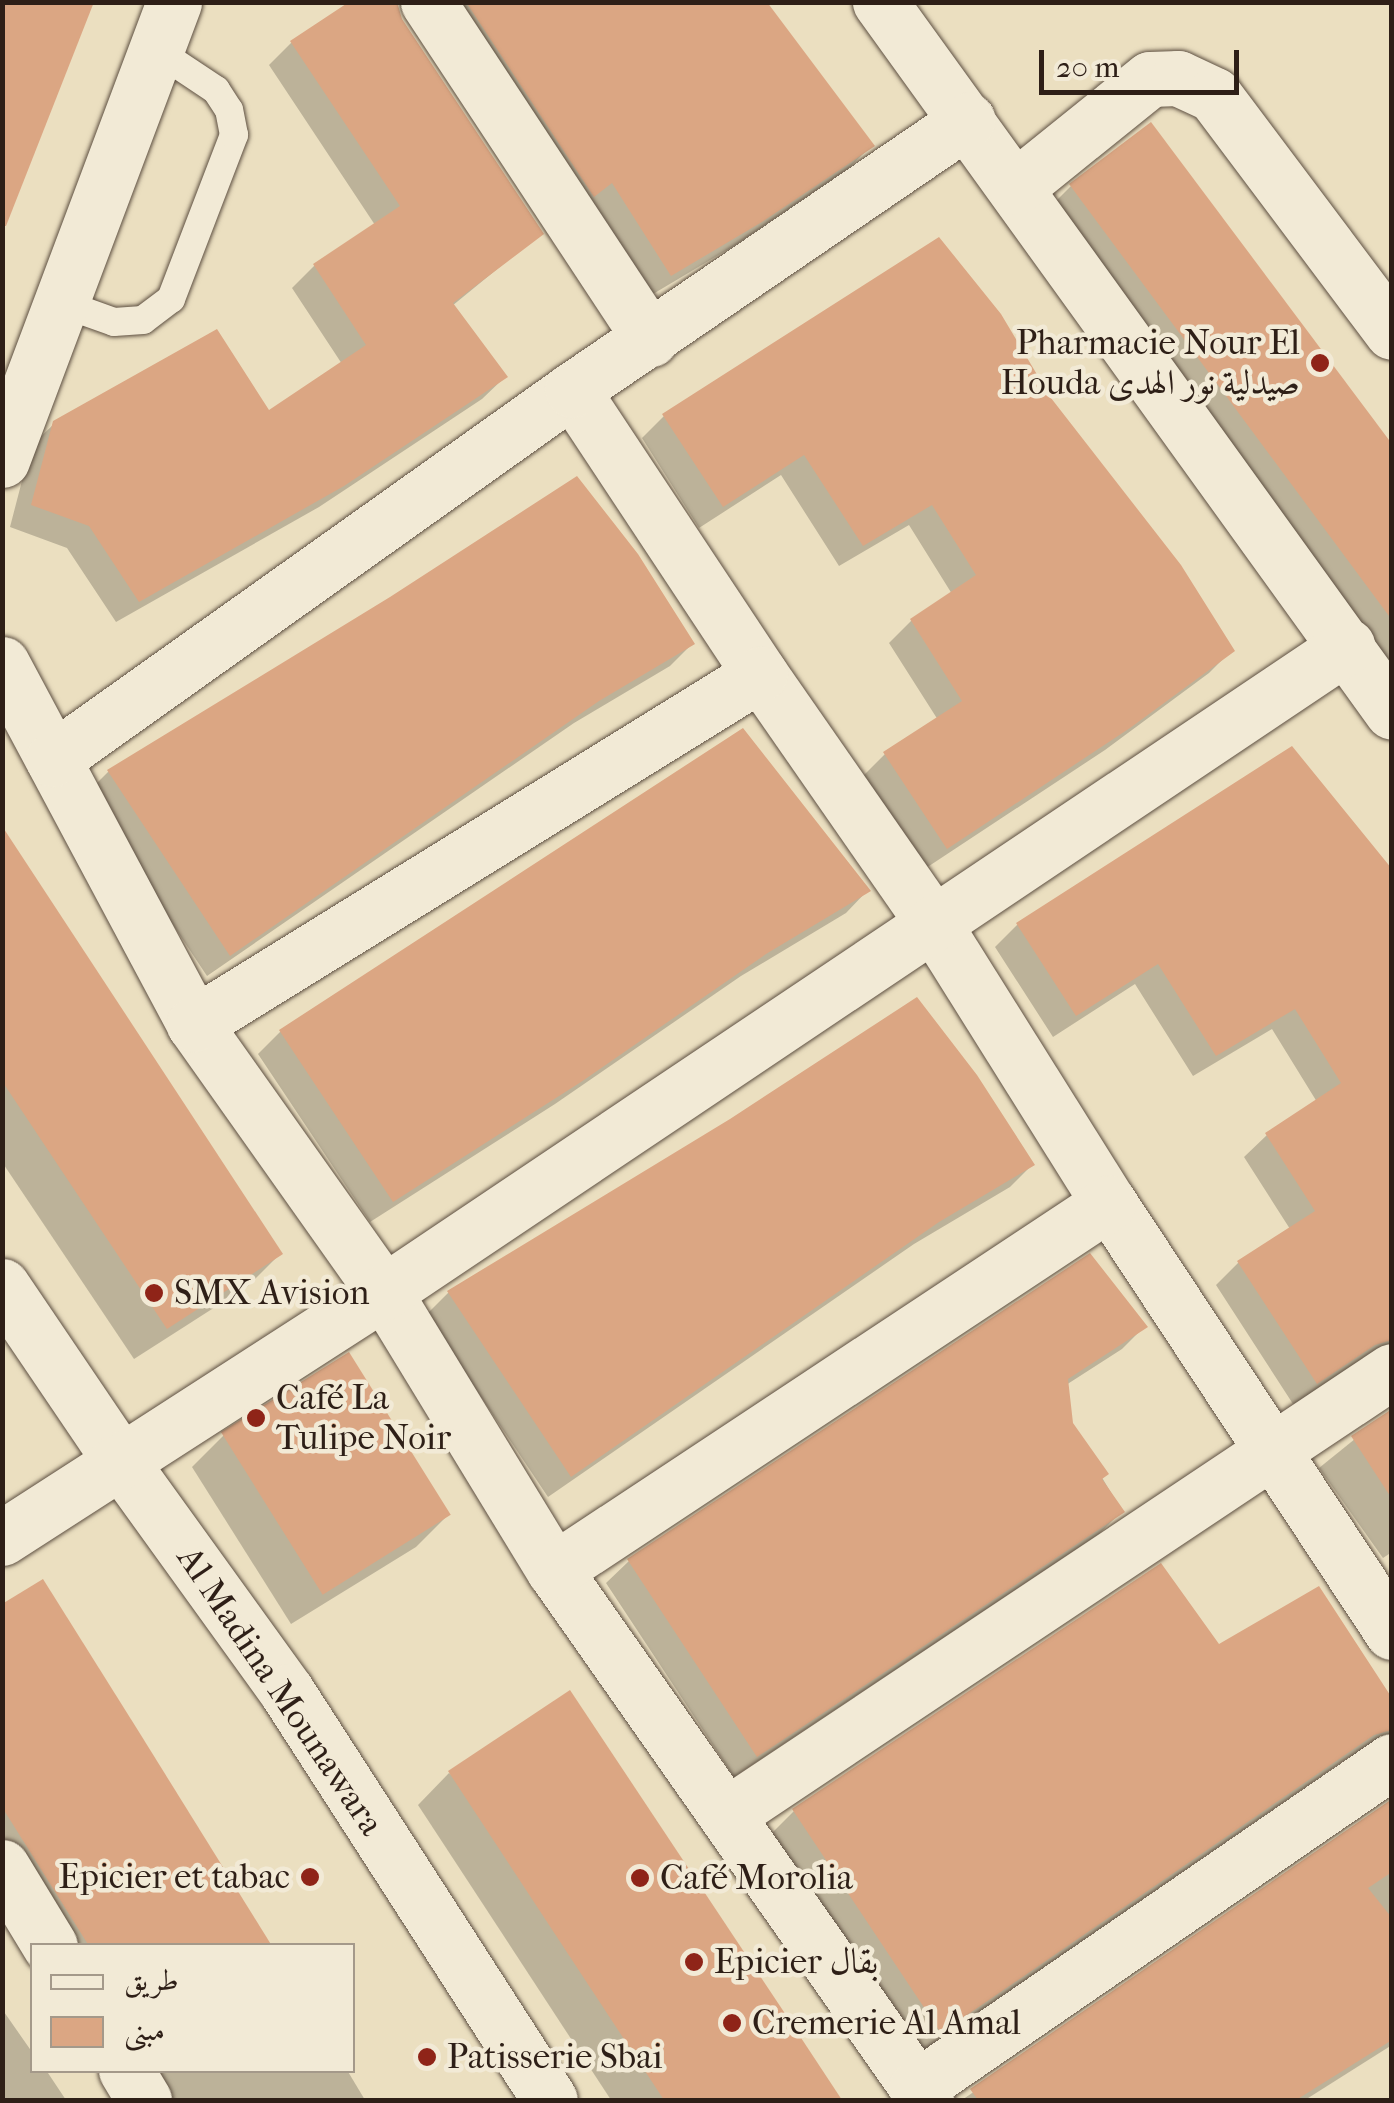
<!DOCTYPE html>
<meta charset="utf-8">
<style>
body{margin:0}
#map{position:relative;width:1394px;height:2103px;overflow:hidden;background:#ebdfc0;font-family:"IM FELL French Canon",Amiri,serif}
div>[style]{position:absolute}
.shadow>*{inset:0;background:#0003}
.building>*{inset:0;background:#dba683;transform-origin:0 0}
.roads{filter:drop-shadow(0 0 2px #5d4f41) drop-shadow(0 0 2px #5d4f41)}
.service>*{height:28px;margin:-14px;padding:0 14px;transform-origin:14px;border-radius:14px;background:#f2ead6}
.minor>*{height:55px;margin:-27.5px;padding:0 27.5px;transform-origin:27.5px;border-radius:27.5px;background:#f2ead6}
.dots>*{width:28px;height:28px;translate:-50% -50%;box-sizing:border-box;border:5px solid #f2ead6;border-radius:50%}
span{translate:-50% -50%;white-space:nowrap;text-align:center;line-height:1.15;-webkit-text-stroke:9px #f2ead6;paint-order:stroke}
.poi-label{font-size:35px;color:#2e1f17}
.right{translate:-100% -50%;text-align:right}
.left{translate:0 -50%;text-align:left}
.street-label{font-size:35px;color:#2e1f17}
.frame{position:absolute;inset:0;border:5px solid #2e1f17;pointer-events:none}
.legend{position:absolute;left:30px;top:1943px;width:325px;height:130px;box-sizing:border-box;background:#f2ead6;border:2px solid #a4998a;margin:0;padding:12px 18px;list-style:none;font-size:30px;color:#2e1f17}
.legend li{display:flex;align-items:center;gap:20px;height:50px}
.legend b{width:50px;border:2px solid #a4998a}
.scale{position:absolute;left:1039px;top:50px;width:200px;height:45px;box-sizing:border-box;border:5px solid #2e1f17;border-top:0;padding-left:12px;font-size:30px;line-height:35px;white-space:nowrap;color:#2e1f17;-webkit-text-stroke:8px #f2ead6;paint-order:stroke}
</style>
<div id="map">
<div class="shadow">
<i style="clip-path:polygon(427px 2px,763px 2px,871px 146px,849px 168px,737px 244px,648px 297px)"></i>
<i style="clip-path:polygon(400px 20px,540px 234px,452px 306px,505px 377px,482px 399px,319px 507px,116px 622px,67px 548px,10px 527px,31px 446px,55px 423px,269px 414px,342px 364px,292px 288px,315px 265px,375px 225px,269px 65px,291px 43px)"></i>
<i style="clip-path:polygon(1071px 186px,1392px 452px,1392px 674px,1049px 208px)"></i>
<i style="clip-path:polygon(1049px 400px,1232px 650px,1209px 673px,1105px 750px,923px 870px,863px 776px,885px 754px,938px 720px,889px 643px,911px 621px,952px 594px,909px 525px,839px 566px,781px 475px,699px 528px,642px 438px,664px 416px)"></i>
<i style="clip-path:polygon(692px 644px,670px 666px,574px 723px,207px 976px,86px 794px,108px 772px)"></i>
<i style="clip-path:polygon(743px 731px,868px 890px,846px 913px,741px 976px,555px 1104px,370px 1222px,258px 1054px,280px 1032px)"></i>
<i style="clip-path:polygon(1292px 750px,1392px 891px,1392px 1372px,1293px 1404px,1216px 1285px,1238px 1263px,1290px 1229px,1244px 1157px,1267px 1135px,1317px 1102px,1272px 1029px,1193px 1076px,1135px 984px,1053px 1037px,995px 947px,1017px 925px)"></i>
<i style="clip-path:polygon(2px 829px,280px 1254px,248px 1286px,134px 1359px,2px 1162px)"></i>
<i style="clip-path:polygon(1032px 1165px,1010px 1187px,914px 1244px,548px 1497px,426px 1315px,448px 1293px)"></i>
<i style="clip-path:polygon(1144px 1327px,1122px 1349px,1066px 1385px,1070px 1424px,1122px 1511px,1099px 1534px,734px 1777px,606px 1583px,629px 1561px)"></i>
<i style="clip-path:polygon(1392px 1409px,1392px 1552px,1383px 1558px,1319px 1468px)"></i>
<i style="clip-path:polygon(224px 1435px,448px 1515px,416px 1547px,291px 1624px,192px 1467px)"></i>
<i style="clip-path:polygon(2px 1607px,269px 1946px,38px 1946px,2px 1889px)"></i>
<i style="clip-path:polygon(1218px 1647px,1392px 1700px,1392px 1762px,1366px 1751px,1349px 1757px,918px 2054px,772px 1833px,794px 1811px)"></i>
<i style="clip-path:polygon(449px 1773px,782px 2013px,837px 2100px,611px 2100px,418px 1805px)"></i>
<i style="clip-path:polygon(1392px 1802px,1392px 2045px,1305px 2100px,962px 2100px)"></i>
<i style="clip-path:polygon(2px 2009px,32px 2052px,32px 2070px,46px 2070px,66px 2100px,2px 2100px)"></i>
<i style="clip-path:polygon(116px 2070px,347px 2070px,365px 2100px,134px 2100px)"></i>
</div>
<div class="building">
<i style="clip-path:polygon(2px 2px,94px 2px,6px 226px,2px 226px)"></i>
<i style="clip-path:polygon(349px 2px,397px 2px,402px 19px,544px 234px,453px 303px,508px 377px,344px 486px,139px 602px,89px 526px,31px 505px,53px 421px,217px 329px,269px 410px,366px 345px,313px 264px,400px 206px,290px 41px)"></i>
<i style="clip-path:polygon(466px 2px,767px 2px,875px 146px,762px 222px,671px 276px,612px 183px,594px 197px)"></i>
<i style="clip-path:polygon(1151px 122px,1392px 444px,1392px 620px,1069px 184px)"></i>
<i style="clip-path:polygon(939px 237px,1001px 314px,1051px 398px,1181px 565px,1235px 651px,1130px 728px,947px 849px,883px 752px,962px 701px,910px 619px,976px 575px,932px 505px,863px 546px,804px 455px,723px 507px,662px 414px)"></i>
<i style="clip-path:polygon(577px 476px,638px 554px,695px 644px,599px 701px,230px 956px,107px 770px,390px 597px)"></i>
<i style="clip-path:polygon(743px 728px,871px 891px,766px 954px,581px 1082px,393px 1202px,279px 1030px)"></i>
<i style="clip-path:polygon(1292px 746px,1392px 869px,1392px 1340px,1375px 1345px,1317px 1384px,1237px 1261px,1315px 1211px,1265px 1133px,1341px 1083px,1295px 1009px,1216px 1056px,1158px 964px,1076px 1016px,1016px 923px)"></i>
<i style="clip-path:polygon(2px 826px,283px 1254px,167px 1329px,2px 1081px)"></i>
<i style="clip-path:polygon(917px 997px,977px 1075px,1035px 1165px,939px 1222px,571px 1477px,447px 1291px,730px 1119px)"></i>
<i style="clip-path:polygon(1090px 1253px,1148px 1327px,1068px 1379px,1073px 1423px,1109px 1474px,1102px 1479px,1125px 1512px,757px 1757px,627px 1559px)"></i>
<i style="left:349px;top:1352px;width:192px;height:151px;rotate:58deg"></i>
<i style="clip-path:polygon(1392px 1409px,1392px 1499px,1351px 1436px)"></i>
<i style="clip-path:polygon(1161px 1563px,1219px 1644px,1319px 1586px,1392px 1698px,1392px 1730px,1374px 1735px,941px 2033px,792px 1809px)"></i>
<i style="clip-path:polygon(43px 1579px,139px 1732px,272px 1946px,89px 1946px,2px 1807px,2px 1604px)"></i>
<i style="clip-path:polygon(570px 1690px,784px 2012px,842px 2100px,664px 2100px,448px 1771px)"></i>
<i style="clip-path:polygon(1392px 1799px,1392px 1872px,1368px 1888px,1392px 1918px,1392px 2040px,1296px 2100px,978px 2100px,970px 2089px)"></i>
</div>
<div class="roads">
<div class="service">
<i style="left:61px;top:303px;width:56px;rotate:19.7deg"></i>
<i style="left:114px;top:322px;width:29px;rotate:-4deg"></i>
<i style="left:143px;top:320px;width:35px;rotate:-37deg"></i>
<i style="left:171px;top:299px;width:176px;rotate:-69deg"></i>
<i style="left:234px;top:135px;width:25px;rotate:-101deg"></i>
<i style="left:229px;top:110px;width:24px;rotate:-123deg"></i>
<i style="left:216px;top:90px;width:72px;rotate:-146.3deg"></i>
</div>
<div class="minor">
<i style="left:428px;top:2px;width:404px;rotate:56.6deg"></i>
<i style="left:880px;top:2px;width:875px;rotate:54.2deg"></i>
<i style="left:1016px;top:187px;width:172px;rotate:-38.9deg"></i>
<i style="left:1150px;top:79px;width:28px;rotate:-2deg"></i>
<i style="left:1178px;top:78px;width:40px;rotate:25deg"></i>
<i style="left:1214px;top:95px;width:296px;rotate:53.1deg"></i>
<i style="left:572px;top:390px;width:341px;rotate:56.5deg"></i>
<i style="left:760px;top:674px;width:307px;rotate:55.2deg"></i>
<i style="left:935px;top:926px;width:327px;rotate:57.9deg"></i>
<i style="left:1109px;top:1203px;width:514px;rotate:56.59deg"></i>
<i style="left:2px;top:460px;width:489px;rotate:-69.4deg"></i>
<i style="left:2px;top:664px;width:408px;rotate:61.9deg"></i>
<i style="left:194px;top:1024px;width:329px;rotate:54.7deg"></i>
<i style="left:384px;top:1292px;width:326px;rotate:58.6deg"></i>
<i style="left:554px;top:1570px;width:648px;rotate:54.94deg"></i>
<i style="left:53px;top:759px;width:637px;rotate:-35.41deg"></i>
<i style="left:572px;top:390px;width:479px;rotate:-34.3deg"></i>
<i style="left:194px;top:1024px;width:665px;rotate:-31.73deg"></i>
<i style="left:2px;top:1286px;width:209px;rotate:55.9deg"></i>
<i style="left:119px;top:1459px;width:287px;rotate:54.2deg"></i>
<i style="left:287px;top:1692px;width:485px;rotate:57.2deg"></i>
<i style="left:2px;top:1538px;width:454px;rotate:-32.8deg"></i>
<i style="left:384px;top:1292px;width:1160px;rotate:-33.85deg"></i>
<i style="left:554px;top:1570px;width:665px;rotate:-33.48deg"></i>
<i style="left:728px;top:1814px;width:798px;rotate:-33.71deg"></i>
<i style="left:2px;top:1867px;width:92px;rotate:58.7deg"></i>
<i style="left:126px;top:2070px;width:35px;rotate:59deg"></i>
<i style="left:916px;top:2088px;width:577px;rotate:-34.49deg"></i>
</div>
</div>
<div class="dots">
<i style="left:1320px;top:363px;background:#8f2418"></i>
<i style="left:154px;top:1293px;background:#8f2418"></i>
<i style="left:256px;top:1418px;background:#8f2418"></i>
<i style="left:310px;top:1877px;background:#8f2418"></i>
<i style="left:640px;top:1878px;background:#8f2418"></i>
<i style="left:694px;top:1962px;background:#8f2418"></i>
<i style="left:732px;top:2023px;background:#8f2418"></i>
<i style="left:427px;top:2057px;background:#8f2418"></i>
</div>
<div class="poi-label">
<span class="right" style="left:1300px;top:363px">Pharmacie Nour El<br>Houda صيدلية نور الهدى</span>
<span class="left" style="left:174px;top:1293px">SMX Avision</span>
<span class="left" style="left:276px;top:1418px">Café La<br>Tulipe Noir</span>
<span class="right" style="left:290px;top:1877px">Epicier et tabac</span>
<span class="left" style="left:660px;top:1878px">Café Morolia</span>
<span class="left" style="left:714px;top:1962px">Epicier بقال</span>
<span class="left" style="left:752px;top:2023px">Cremerie Al Amal</span>
<span class="left" style="left:447px;top:2057px">Patisserie Sbai</span>
</div>
<div class="street-label">
<span style="left:280px;top:1691px;rotate:56deg">Al Madina Mounawara</span>
</div>
<div class="frame"></div>
<ul class="legend">
<li><b style="height:12px;background:#f2ead6"></b>طريق</li>
<li><b style="height:28px;background:#dba683"></b>مبنى</li>
</ul>
<div class="scale">20 m</div>
</div>
